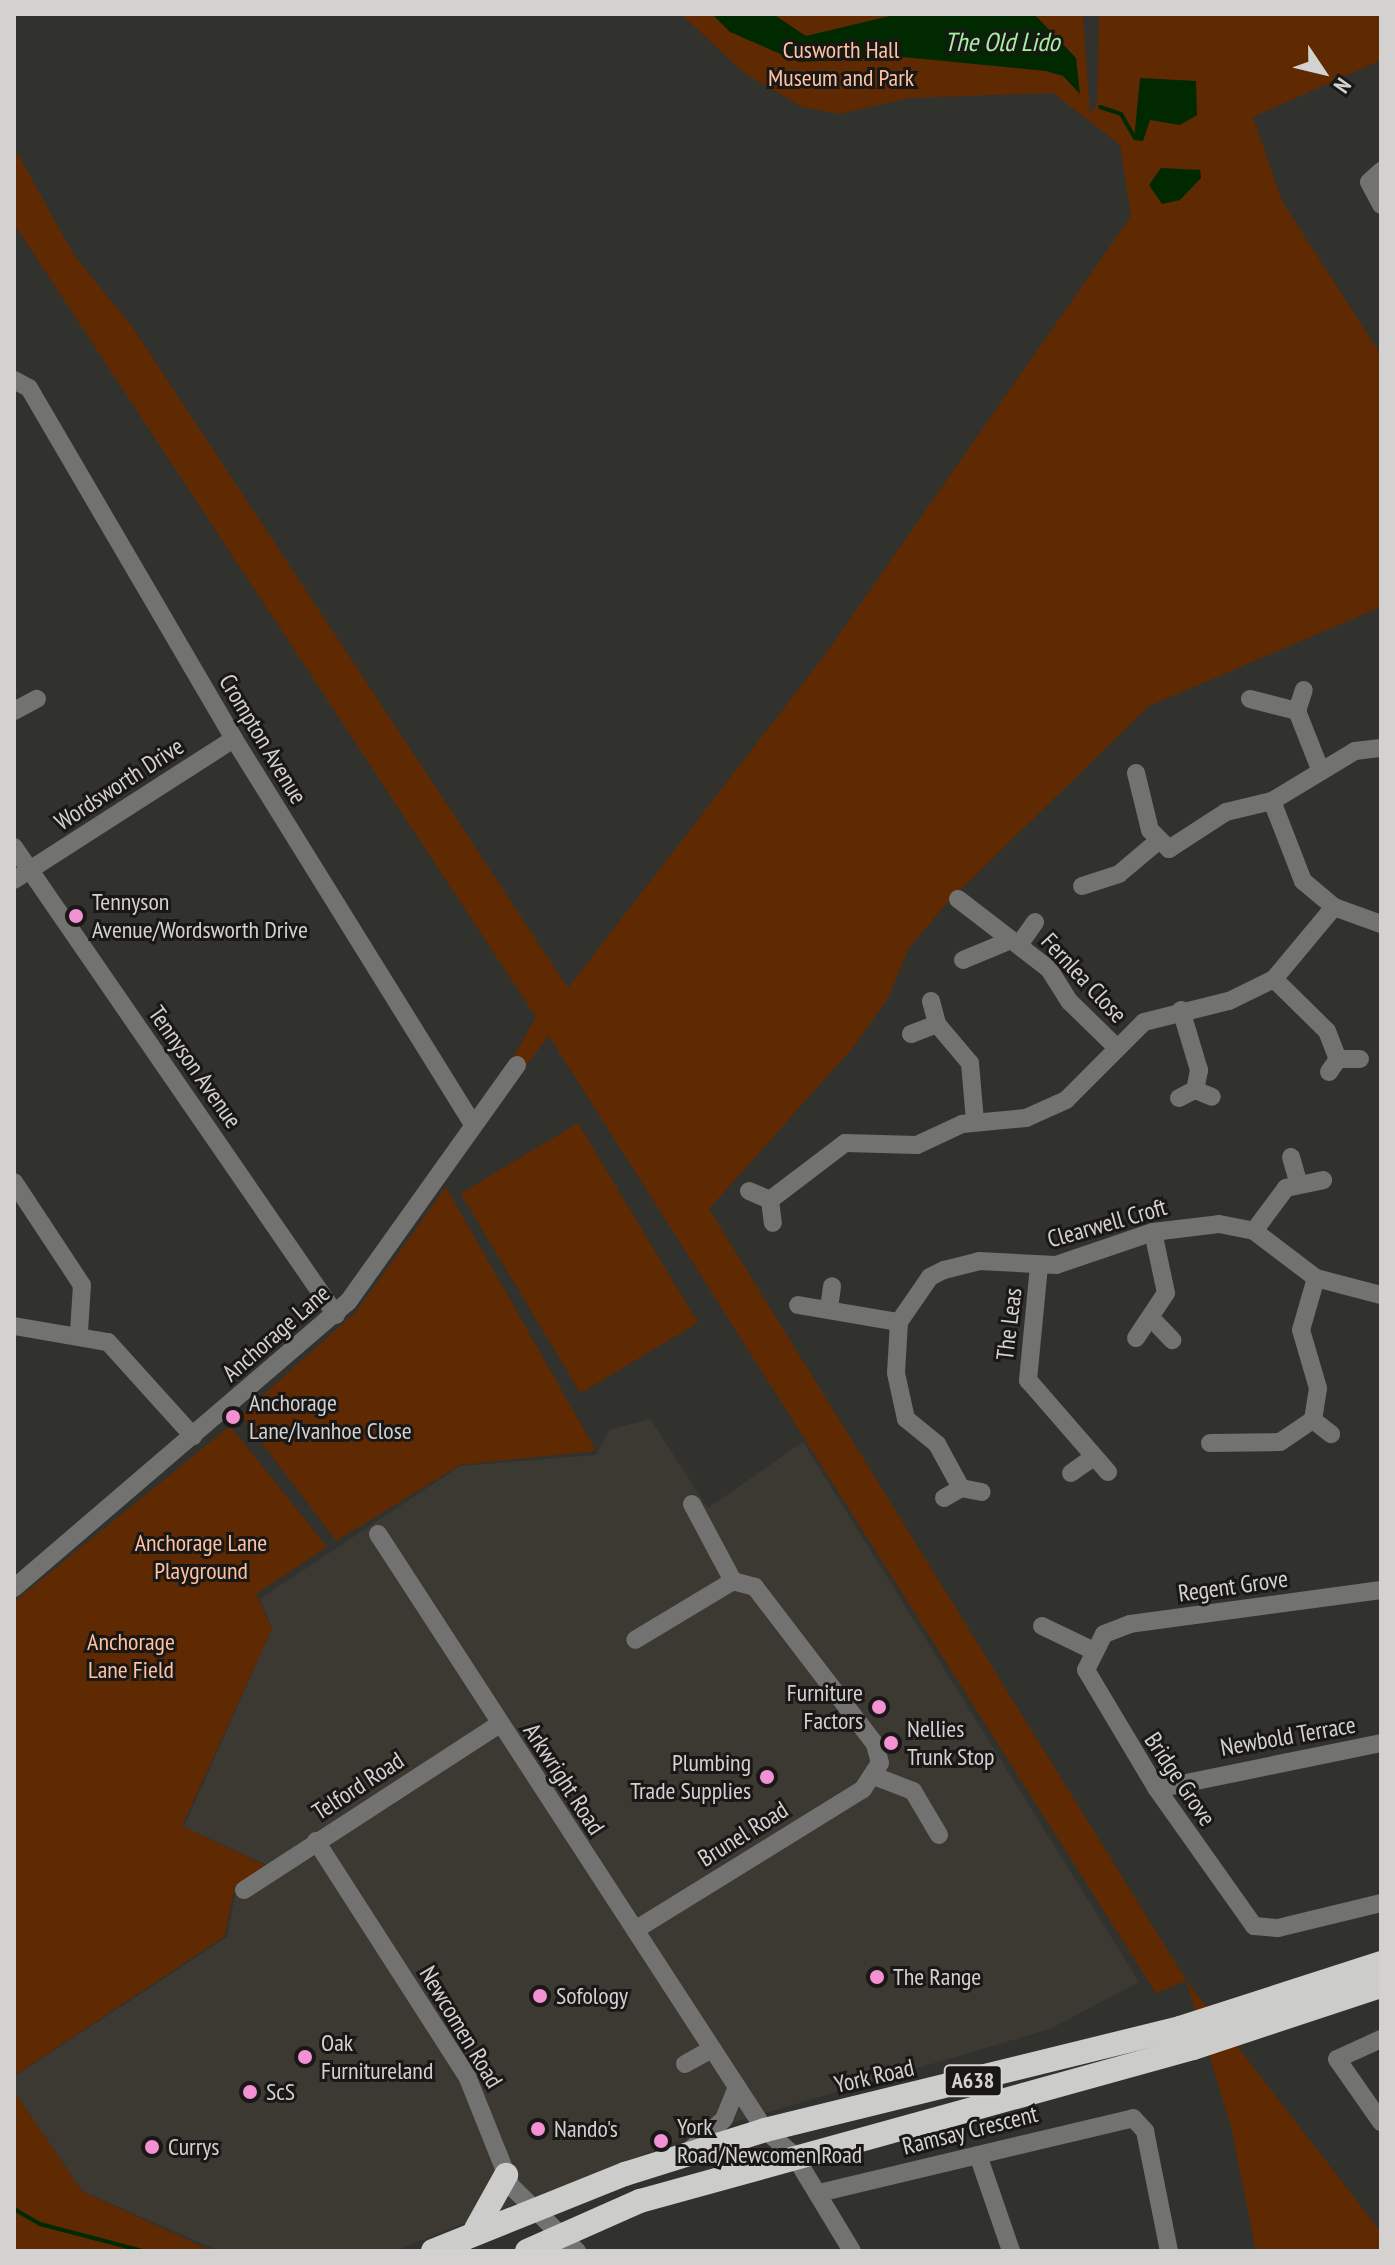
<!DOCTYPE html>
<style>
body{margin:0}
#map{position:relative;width:1395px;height:2265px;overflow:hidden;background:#31312e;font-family:"PT Sans Narrow",sans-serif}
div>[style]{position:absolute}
.built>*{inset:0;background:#3b3931}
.green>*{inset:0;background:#5f2902;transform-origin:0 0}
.water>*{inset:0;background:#002900}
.stream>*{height:4px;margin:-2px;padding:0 2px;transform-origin:2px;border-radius:2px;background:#002900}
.minor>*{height:18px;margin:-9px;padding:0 9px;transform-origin:9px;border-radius:9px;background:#727271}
.highway>*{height:24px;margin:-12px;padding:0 12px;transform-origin:12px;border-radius:12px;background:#cccdca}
.dots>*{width:22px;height:22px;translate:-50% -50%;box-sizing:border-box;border:4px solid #191817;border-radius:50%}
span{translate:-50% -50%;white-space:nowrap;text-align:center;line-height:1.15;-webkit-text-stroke:6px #191817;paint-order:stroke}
.shield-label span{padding:2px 6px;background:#191817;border:2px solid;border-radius:6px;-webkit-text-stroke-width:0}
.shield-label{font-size:22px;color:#d3d2d1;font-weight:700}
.park-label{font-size:24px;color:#ffc3a2}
.street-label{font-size:24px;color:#d3d2d1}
.poi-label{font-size:24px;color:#d3d2d1}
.left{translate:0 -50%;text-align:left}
.right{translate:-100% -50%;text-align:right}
.water-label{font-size:26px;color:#a4f29e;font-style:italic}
.frame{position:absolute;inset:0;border:16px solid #d3d2d1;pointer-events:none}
.north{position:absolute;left:1283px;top:32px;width:80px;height:80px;-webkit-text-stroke:6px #191817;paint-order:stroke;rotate:125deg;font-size:22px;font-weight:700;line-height:32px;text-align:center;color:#d3d2d1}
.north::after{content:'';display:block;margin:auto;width:28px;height:36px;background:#d3d2d1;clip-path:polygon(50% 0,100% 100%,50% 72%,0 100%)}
</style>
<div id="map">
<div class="built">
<i style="clip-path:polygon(650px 1419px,708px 1508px,803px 1442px,1139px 1982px,1050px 2029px,704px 2131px,394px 2251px,219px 2251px,82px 2191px,14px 2091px,14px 2077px,227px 1937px,235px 1895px,267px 1865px,184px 1827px,272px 1628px,260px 1599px,460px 1466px,596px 1455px,609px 1430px)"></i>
</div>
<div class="green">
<i style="clip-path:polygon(681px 14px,1083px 14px,1090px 114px,1097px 103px,1099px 14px,1381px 14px,1381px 60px,1253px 117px,1282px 201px,1381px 355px,1381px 607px,1149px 706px,947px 903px,909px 948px,888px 998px,856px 1044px,709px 1209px,1186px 1980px,1381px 2232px,1381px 2251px,1256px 2251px,1231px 2126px,1186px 1981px,1156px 1993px,549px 1036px,523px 1069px,512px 1060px,536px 1017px,14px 224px,14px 147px,74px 255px,131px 325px,568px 988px,824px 656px,1131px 216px,1120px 145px,1053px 93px,908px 98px,840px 114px,802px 107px,744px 73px)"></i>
<i style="left:578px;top:1123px;width:233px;height:137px;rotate:59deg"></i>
<i style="clip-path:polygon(446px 1187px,596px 1451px,460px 1465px,336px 1541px,241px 1415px,356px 1312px)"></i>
<i style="clip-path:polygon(230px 1426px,327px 1547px,256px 1594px,272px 1629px,182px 1826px,265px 1865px,233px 1894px,225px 1936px,14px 2076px,14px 1602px)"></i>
<i style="clip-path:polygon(14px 2091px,82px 2191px,212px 2251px,14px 2251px)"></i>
</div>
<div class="water">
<i style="clip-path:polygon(712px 14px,773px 14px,806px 36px,898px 14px,1034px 14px,1076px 58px,1080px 94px,1063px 76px,1046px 71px,903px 57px,799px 62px,730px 32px)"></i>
<i style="clip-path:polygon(1140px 78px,1196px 81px,1197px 115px,1180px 125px,1150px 120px,1143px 141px,1134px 140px)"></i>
<i style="clip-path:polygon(1161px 168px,1200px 170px,1201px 178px,1180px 200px,1162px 204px,1149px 185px)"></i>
</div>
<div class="stream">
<i style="left:1100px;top:107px;width:22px;rotate:18deg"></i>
<i style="left:1121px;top:114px;width:28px;rotate:60deg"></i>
<i style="left:14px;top:2209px;width:30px;rotate:30deg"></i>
<i style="left:40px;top:2224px;width:106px;rotate:14.7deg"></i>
</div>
<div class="minor">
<i style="left:1381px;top:171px;width:16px;rotate:137deg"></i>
<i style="left:1369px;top:182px;width:26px;rotate:62deg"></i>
<i style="left:14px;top:380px;width:17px;rotate:28deg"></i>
<i style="left:29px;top:388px;width:406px;rotate:59.7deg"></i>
<i style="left:234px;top:739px;width:454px;rotate:58.2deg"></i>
<i style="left:1250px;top:699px;width:49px;rotate:14.3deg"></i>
<i style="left:1297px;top:711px;width:22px;rotate:-72deg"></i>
<i style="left:14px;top:711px;width:26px;rotate:-28deg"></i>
<i style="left:1297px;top:711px;width:62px;rotate:68.4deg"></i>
<i style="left:1136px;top:773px;width:59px;rotate:76.2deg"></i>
<i style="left:1150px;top:830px;width:27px;rotate:45deg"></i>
<i style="left:1169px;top:849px;width:68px;rotate:-33deg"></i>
<i style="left:1226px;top:812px;width:47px;rotate:-13.4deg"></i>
<i style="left:1272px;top:801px;width:97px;rotate:-31.1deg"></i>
<i style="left:1355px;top:751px;width:26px;rotate:-7deg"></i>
<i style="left:1272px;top:801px;width:86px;rotate:68.8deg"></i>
<i style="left:1303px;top:881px;width:40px;rotate:40deg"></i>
<i style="left:1334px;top:907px;width:50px;rotate:19.9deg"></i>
<i style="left:14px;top:847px;width:568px;rotate:55.47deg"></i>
<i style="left:14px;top:880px;width:261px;rotate:-32.7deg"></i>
<i style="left:1082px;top:886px;width:39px;rotate:-18deg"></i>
<i style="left:1119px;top:874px;width:51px;rotate:-40.2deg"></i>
<i style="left:958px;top:899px;width:115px;rotate:37.6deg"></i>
<i style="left:1049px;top:969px;width:39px;rotate:58deg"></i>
<i style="left:1070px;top:1002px;width:62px;rotate:44.3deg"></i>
<i style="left:1019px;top:945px;width:28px;rotate:-55deg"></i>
<i style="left:963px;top:960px;width:52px;rotate:-22.6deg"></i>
<i style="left:1274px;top:979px;width:74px;rotate:44.5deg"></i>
<i style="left:1327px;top:1031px;width:30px;rotate:69deg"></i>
<i style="left:931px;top:1001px;width:24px;rotate:75deg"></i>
<i style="left:937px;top:1024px;width:51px;rotate:49.8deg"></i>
<i style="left:970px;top:1063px;width:58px;rotate:85.1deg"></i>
<i style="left:1181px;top:1010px;width:63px;rotate:73.3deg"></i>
<i style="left:1199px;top:1070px;width:20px;rotate:101deg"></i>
<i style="left:911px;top:1034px;width:28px;rotate:-21deg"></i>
<i style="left:1329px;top:1072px;width:16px;rotate:-55deg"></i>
<i style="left:1338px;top:1059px;width:22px"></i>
<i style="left:1179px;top:1098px;width:18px;rotate:-27deg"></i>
<i style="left:1195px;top:1090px;width:18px;rotate:22deg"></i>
<i style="left:1291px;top:1157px;width:26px;rotate:74deg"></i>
<i style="left:14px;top:1182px;width:123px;rotate:56.6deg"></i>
<i style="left:82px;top:1285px;width:47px;rotate:93.7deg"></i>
<i style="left:749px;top:1191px;width:23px;rotate:23deg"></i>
<i style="left:770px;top:1200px;width:23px;rotate:83deg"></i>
<i style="left:770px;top:1200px;width:94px;rotate:-37.2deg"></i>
<i style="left:845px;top:1143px;width:72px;rotate:1.6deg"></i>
<i style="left:917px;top:1145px;width:50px;rotate:-25deg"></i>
<i style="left:962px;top:1124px;width:64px;rotate:-5.4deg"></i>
<i style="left:1026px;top:1118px;width:44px;rotate:-24.2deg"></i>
<i style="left:1066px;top:1100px;width:110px;rotate:-45deg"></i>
<i style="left:1144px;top:1022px;width:88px;rotate:-13.9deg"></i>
<i style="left:1229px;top:1001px;width:50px;rotate:-26.1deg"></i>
<i style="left:1274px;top:979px;width:94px;rotate:-50.2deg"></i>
<i style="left:1254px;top:1231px;width:54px;rotate:-53.3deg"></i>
<i style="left:1286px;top:1188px;width:38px;rotate:-12deg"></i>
<i style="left:1039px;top:1266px;width:115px;rotate:95.5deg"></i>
<i style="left:1028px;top:1380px;width:122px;rotate:49deg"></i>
<i style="left:798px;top:1305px;width:102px;rotate:9.6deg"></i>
<i style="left:829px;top:1308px;width:22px;rotate:-82deg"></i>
<i style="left:1153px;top:1320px;width:28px;rotate:46deg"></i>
<i style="left:14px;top:1326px;width:95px;rotate:9.7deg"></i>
<i style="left:108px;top:1342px;width:127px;rotate:47.9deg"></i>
<i style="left:1136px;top:1338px;width:54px;rotate:-56.3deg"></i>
<i style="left:1166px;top:1293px;width:62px;rotate:-102deg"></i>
<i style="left:1313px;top:1420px;width:23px;rotate:38deg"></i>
<i style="left:1210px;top:1443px;width:70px;rotate:-0.8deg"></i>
<i style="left:1280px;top:1442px;width:40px;rotate:-34deg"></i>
<i style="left:1313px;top:1420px;width:32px;rotate:-81deg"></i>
<i style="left:1318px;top:1388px;width:60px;rotate:-106.3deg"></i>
<i style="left:1301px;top:1330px;width:54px;rotate:-73.9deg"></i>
<i style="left:1071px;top:1473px;width:24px;rotate:-35deg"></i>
<i style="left:961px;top:1488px;width:50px;rotate:-118.6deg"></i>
<i style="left:937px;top:1444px;width:40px;rotate:-141deg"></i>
<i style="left:906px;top:1419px;width:47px;rotate:-102.3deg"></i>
<i style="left:896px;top:1373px;width:51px;rotate:-86.6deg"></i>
<i style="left:899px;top:1322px;width:55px;rotate:-55.4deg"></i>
<i style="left:930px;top:1277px;width:16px;rotate:-27deg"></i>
<i style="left:944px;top:1270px;width:36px;rotate:-14deg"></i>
<i style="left:979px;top:1261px;width:77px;rotate:3deg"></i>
<i style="left:1056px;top:1265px;width:102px;rotate:-18.8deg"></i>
<i style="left:1153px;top:1232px;width:66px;rotate:-6.9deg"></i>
<i style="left:1219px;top:1224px;width:36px;rotate:11deg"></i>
<i style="left:1254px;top:1231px;width:78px;rotate:37.2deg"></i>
<i style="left:1316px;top:1278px;width:67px;rotate:14.7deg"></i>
<i style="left:944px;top:1498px;width:20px;rotate:-30deg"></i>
<i style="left:961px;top:1488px;width:21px;rotate:11deg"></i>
<i style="left:692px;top:1504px;width:87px;rotate:62deg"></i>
<i style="left:378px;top:1534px;width:711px;rotate:57deg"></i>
<i style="left:765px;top:2130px;width:38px;rotate:41deg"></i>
<i style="left:794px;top:2155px;width:112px;rotate:58.9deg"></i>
<i style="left:14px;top:1588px;width:440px;rotate:-40.6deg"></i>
<i style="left:348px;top:1302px;width:291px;rotate:-54.5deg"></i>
<i style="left:1381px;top:1590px;width:253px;rotate:172.3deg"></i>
<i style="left:1130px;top:1624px;width:28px;rotate:159deg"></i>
<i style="left:1104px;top:1634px;width:40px;rotate:116.6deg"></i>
<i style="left:1086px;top:1670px;width:139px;rotate:59.2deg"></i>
<i style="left:1157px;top:1789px;width:168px;rotate:54.7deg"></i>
<i style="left:1254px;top:1926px;width:24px;rotate:5deg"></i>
<i style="left:1278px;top:1928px;width:106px;rotate:-13.6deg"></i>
<i style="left:1042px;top:1626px;width:55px;rotate:25.6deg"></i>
<i style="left:874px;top:1776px;width:42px;rotate:21deg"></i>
<i style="left:913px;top:1791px;width:51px;rotate:59.4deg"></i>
<i style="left:1157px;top:1789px;width:229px;rotate:-11.6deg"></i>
<i style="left:316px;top:1841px;width:279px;rotate:57.3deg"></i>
<i style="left:467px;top:2076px;width:118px;rotate:68.2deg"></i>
<i style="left:511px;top:2186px;width:93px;rotate:44.6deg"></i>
<i style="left:244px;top:1890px;width:305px;rotate:-33deg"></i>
<i style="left:635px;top:1930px;width:268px;rotate:-31.7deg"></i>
<i style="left:863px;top:1789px;width:31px;rotate:-57deg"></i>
<i style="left:880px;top:1763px;width:20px;rotate:-105deg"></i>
<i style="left:875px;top:1744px;width:198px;rotate:-127.4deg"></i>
<i style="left:755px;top:1587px;width:23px;rotate:-165deg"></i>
<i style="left:733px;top:1581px;width:114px;rotate:149deg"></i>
<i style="left:1381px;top:2039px;width:48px;rotate:155.6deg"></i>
<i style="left:1337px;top:2059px;width:77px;rotate:55.1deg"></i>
<i style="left:685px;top:2064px;width:31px;rotate:-29deg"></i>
<i style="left:689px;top:2151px;width:47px;rotate:-42.4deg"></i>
<i style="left:724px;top:2119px;width:35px;rotate:-68deg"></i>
<i style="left:978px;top:2155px;width:102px;rotate:71deg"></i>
<i style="left:819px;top:2193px;width:323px;rotate:-13.4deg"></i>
<i style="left:1133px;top:2118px;width:18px;rotate:47deg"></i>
<i style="left:1145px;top:2131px;width:122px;rotate:78.7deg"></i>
</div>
<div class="highway">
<i style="left:476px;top:2229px;width:62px;rotate:-60.9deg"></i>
<i style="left:433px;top:2251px;width:207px;rotate:-21.9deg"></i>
<i style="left:625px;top:2174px;width:147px;rotate:-17.4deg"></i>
<i style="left:765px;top:2130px;width:427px;rotate:-13.8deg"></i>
<i style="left:1180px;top:2028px;width:211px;rotate:-17.9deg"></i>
<i style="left:527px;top:2251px;width:124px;rotate:-23.9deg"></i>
<i style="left:640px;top:2201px;width:574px;rotate:-15.47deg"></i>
<i style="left:1193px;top:2048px;width:198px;rotate:-18.3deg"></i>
</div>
<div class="dots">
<i style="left:76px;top:916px;background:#f491d4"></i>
<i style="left:233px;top:1417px;background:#f491d4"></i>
<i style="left:879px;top:1707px;background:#f491d4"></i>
<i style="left:891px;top:1743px;background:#f491d4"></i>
<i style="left:767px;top:1777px;background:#f491d4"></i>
<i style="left:877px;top:1977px;background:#f491d4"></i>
<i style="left:540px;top:1996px;background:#f491d4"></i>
<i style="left:305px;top:2057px;background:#f491d4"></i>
<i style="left:250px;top:2092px;background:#f491d4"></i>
<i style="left:538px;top:2129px;background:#f491d4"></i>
<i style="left:661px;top:2141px;background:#f491d4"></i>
<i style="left:152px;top:2147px;background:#f491d4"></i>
</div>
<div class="shield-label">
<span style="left:973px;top:2081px">A638</span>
</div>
<div class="park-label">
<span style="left:841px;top:64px">Cusworth Hall<br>Museum and Park</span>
<span style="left:201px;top:1557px">Anchorage Lane<br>Playground</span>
<span style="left:131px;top:1656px">Anchorage<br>Lane Field</span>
</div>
<div class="street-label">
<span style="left:263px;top:739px;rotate:59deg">Crompton Avenue</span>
<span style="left:119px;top:784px;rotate:-33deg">Wordsworth Drive</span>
<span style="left:1084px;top:978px;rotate:47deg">Fernlea Close</span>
<span style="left:195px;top:1067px;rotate:55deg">Tennyson Avenue</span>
<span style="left:1107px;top:1223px;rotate:-16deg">Clearwell Croft</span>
<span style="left:1009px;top:1324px;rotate:-83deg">The Leas</span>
<span style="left:276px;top:1333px;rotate:-41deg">Anchorage Lane</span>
<span style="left:1233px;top:1586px;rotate:-8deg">Regent Grove</span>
<span style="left:1288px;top:1736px;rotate:-10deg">Newbold Terrace</span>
<span style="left:564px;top:1779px;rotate:57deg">Arkwright Road</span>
<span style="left:1180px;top:1779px;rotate:56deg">Bridge Grove</span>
<span style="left:358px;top:1786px;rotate:-33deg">Telford Road</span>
<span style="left:743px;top:1834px;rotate:-32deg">Brunel Road</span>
<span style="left:461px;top:2027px;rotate:59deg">Newcomen Road</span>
<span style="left:874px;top:2076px;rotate:-13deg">York Road</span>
<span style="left:970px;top:2130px;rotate:-14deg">Ramsay Crescent</span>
</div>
<div class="poi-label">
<span class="left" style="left:92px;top:916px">Tennyson<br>Avenue/Wordsworth Drive</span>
<span class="left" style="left:249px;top:1417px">Anchorage<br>Lane/Ivanhoe Close</span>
<span class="right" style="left:863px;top:1707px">Furniture<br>Factors</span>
<span class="left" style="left:907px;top:1743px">Nellies<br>Trunk Stop</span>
<span class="right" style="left:751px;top:1777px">Plumbing<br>Trade Supplies</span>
<span class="left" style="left:893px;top:1977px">The Range</span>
<span class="left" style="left:556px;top:1996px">Sofology</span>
<span class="left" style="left:321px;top:2057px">Oak<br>Furnitureland</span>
<span class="left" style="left:266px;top:2092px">ScS</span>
<span class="left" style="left:677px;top:2141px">York<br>Road/Newcomen Road</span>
<span class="left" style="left:554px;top:2129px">Nando's</span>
<span class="left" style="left:168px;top:2147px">Currys</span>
</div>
<div class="water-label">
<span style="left:1002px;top:42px">The Old Lido</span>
</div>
<div class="frame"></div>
<div class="north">N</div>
</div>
